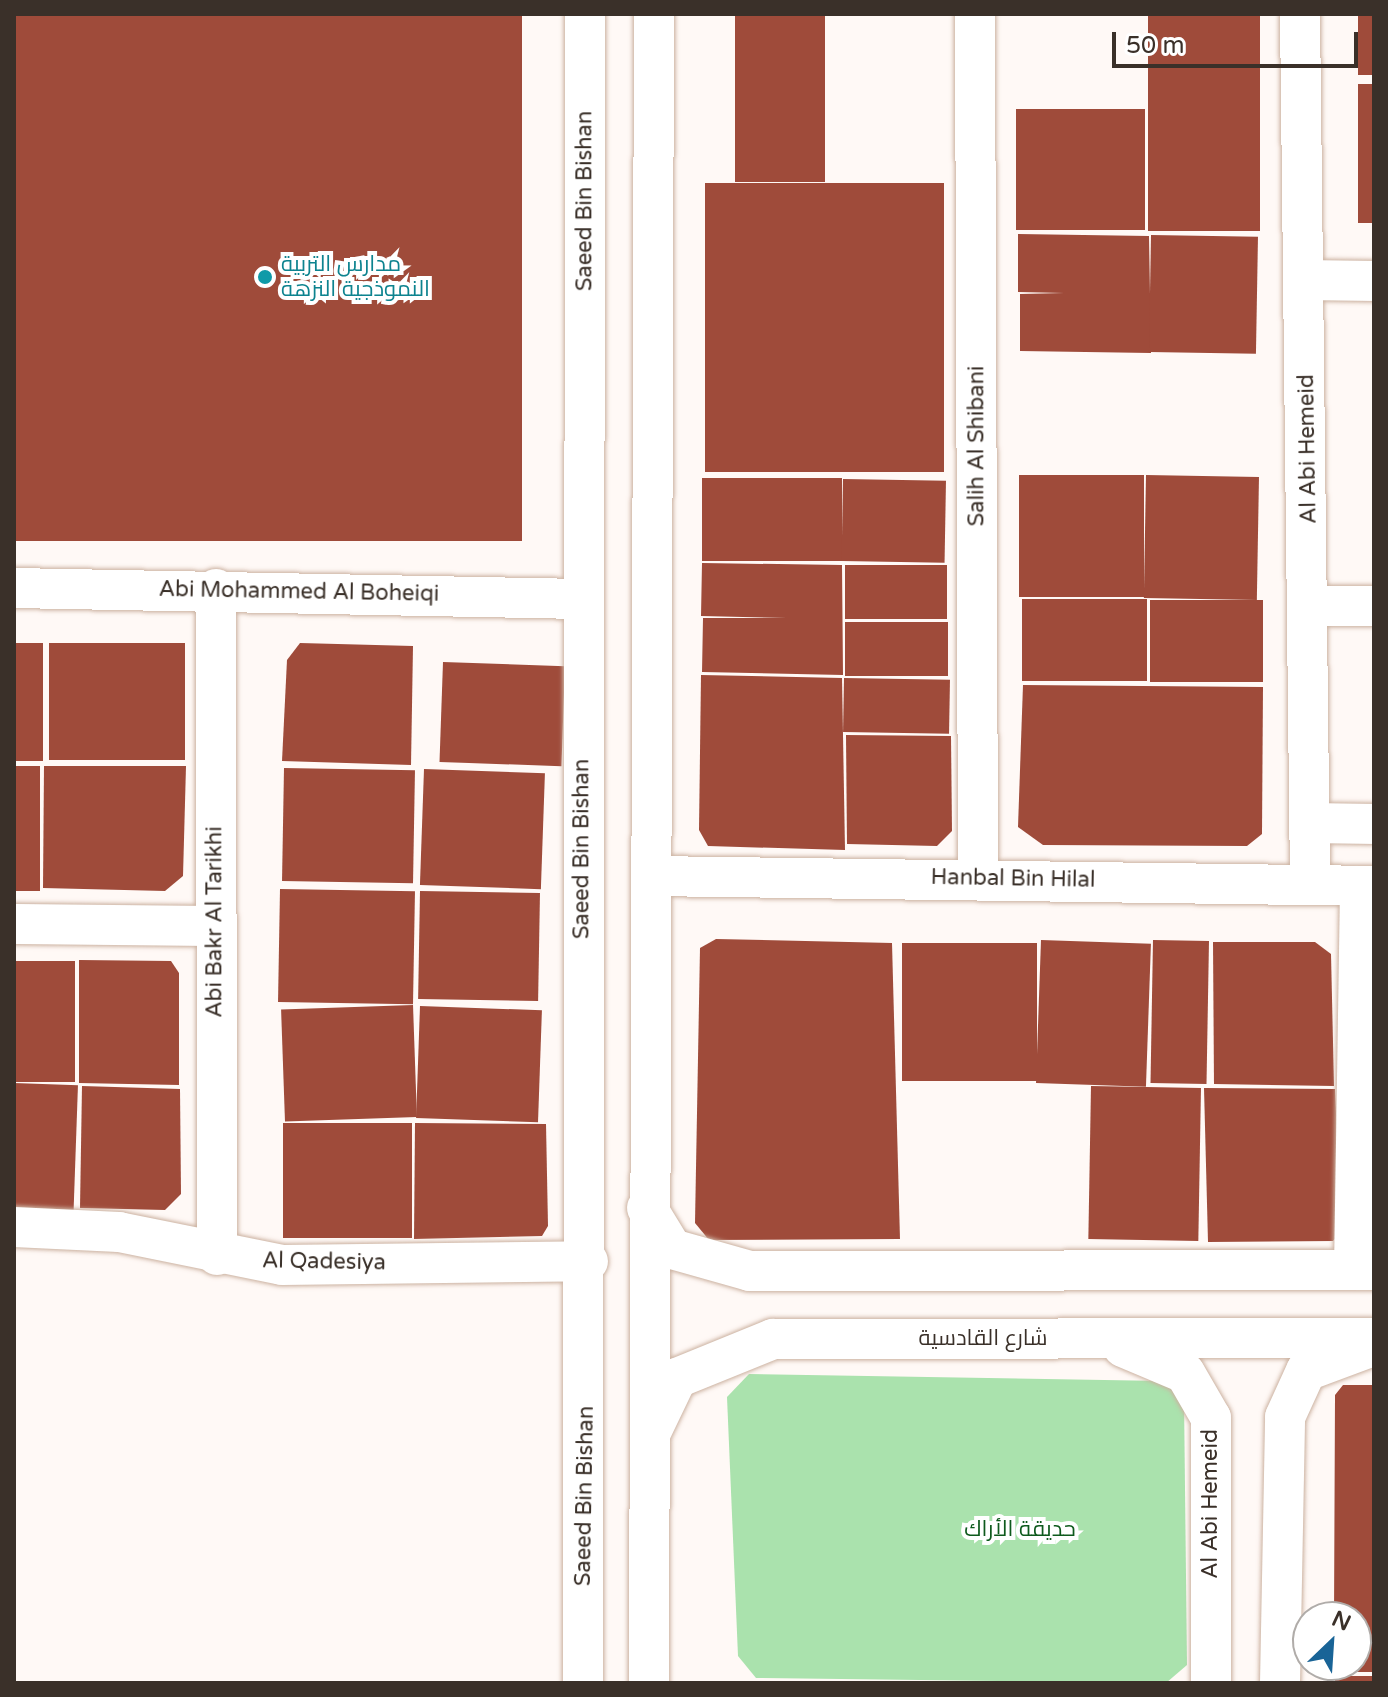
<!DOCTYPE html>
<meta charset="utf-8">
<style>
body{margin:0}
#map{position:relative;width:1388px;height:1697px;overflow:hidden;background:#fff9f6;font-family:"Varela Round",Cairo,sans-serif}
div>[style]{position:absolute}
.green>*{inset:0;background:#aae2ad}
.building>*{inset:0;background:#9f4b3a;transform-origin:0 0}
.roads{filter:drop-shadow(0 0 2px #ccb2a1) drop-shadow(0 0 2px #ccb2a1)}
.minor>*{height:40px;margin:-20px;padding:0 20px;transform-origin:20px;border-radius:20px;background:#fff}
.dots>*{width:22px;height:22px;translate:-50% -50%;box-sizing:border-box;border:4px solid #fff;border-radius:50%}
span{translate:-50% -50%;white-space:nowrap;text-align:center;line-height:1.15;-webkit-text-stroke:8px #fff;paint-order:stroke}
.street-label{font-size:22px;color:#3a3029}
.culture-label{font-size:22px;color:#0d838f}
.left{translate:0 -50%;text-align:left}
.park-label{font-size:22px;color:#0e5a1d}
.frame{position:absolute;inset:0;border:16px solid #3a3029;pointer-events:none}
.north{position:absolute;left:1292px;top:1601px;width:80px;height:80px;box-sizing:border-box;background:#fff;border:2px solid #b0aca9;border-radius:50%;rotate:25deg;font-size:22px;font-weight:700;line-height:32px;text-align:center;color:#3a3029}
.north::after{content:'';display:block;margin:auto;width:28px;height:36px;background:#196497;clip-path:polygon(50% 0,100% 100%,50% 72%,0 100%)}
.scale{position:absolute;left:1112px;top:32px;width:246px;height:36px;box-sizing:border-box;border:4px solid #3a3029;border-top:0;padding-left:10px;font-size:24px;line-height:28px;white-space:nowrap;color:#3a3029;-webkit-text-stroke:6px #fff;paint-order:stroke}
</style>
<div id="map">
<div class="green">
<i style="clip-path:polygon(749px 1374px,1163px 1381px,1184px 1399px,1187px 1665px,1166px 1683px,756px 1678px,738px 1656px,727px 1397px)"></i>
</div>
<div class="building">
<i style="left:14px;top:14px;width:508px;height:527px"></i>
<i style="left:735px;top:14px;width:90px;height:168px"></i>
<i style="left:1148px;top:14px;width:112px;height:217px"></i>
<i style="left:1358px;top:14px;width:16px;height:61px"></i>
<i style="left:1358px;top:84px;width:16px;height:139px"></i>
<i style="left:1016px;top:109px;width:129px;height:121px"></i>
<i style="left:705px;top:183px;width:239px;height:289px"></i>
<i style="clip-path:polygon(1018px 234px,1149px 236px,1151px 353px,1020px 351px,1020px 294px,1064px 293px,1018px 292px)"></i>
<i style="left:1151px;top:235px;width:107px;height:117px;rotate:1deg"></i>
<i style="left:1019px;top:475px;width:125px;height:122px"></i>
<i style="left:1146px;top:475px;width:113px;height:123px;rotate:1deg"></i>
<i style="left:702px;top:478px;width:140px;height:83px"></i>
<i style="left:843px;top:479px;width:103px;height:82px;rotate:1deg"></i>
<i style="clip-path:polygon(702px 563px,842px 565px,843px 675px,702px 672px,703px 618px,787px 618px,701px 616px)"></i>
<i style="left:845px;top:565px;width:102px;height:54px"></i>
<i style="left:1022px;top:599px;width:125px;height:82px"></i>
<i style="left:1150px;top:600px;width:113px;height:82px"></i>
<i style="left:845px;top:622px;width:103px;height:54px"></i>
<i style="left:14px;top:643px;width:29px;height:118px"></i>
<i style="left:49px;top:643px;width:136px;height:117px"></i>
<i style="clip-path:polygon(300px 643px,413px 646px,411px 765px,282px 761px,287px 660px)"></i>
<i style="left:443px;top:662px;width:122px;height:100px;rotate:2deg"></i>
<i style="clip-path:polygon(701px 675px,842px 678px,845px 850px,708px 846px,699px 830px)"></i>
<i style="left:844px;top:678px;width:106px;height:54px;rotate:1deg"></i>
<i style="clip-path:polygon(1023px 685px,1263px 687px,1262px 834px,1247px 846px,1043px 845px,1018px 827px)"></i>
<i style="clip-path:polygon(846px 735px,951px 736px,952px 831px,937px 846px,847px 844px)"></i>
<i style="left:14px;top:766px;width:26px;height:125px"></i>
<i style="clip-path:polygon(44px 766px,186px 766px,183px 876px,165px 891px,43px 888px)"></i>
<i style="left:284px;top:768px;width:131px;height:113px;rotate:1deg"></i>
<i style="left:424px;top:769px;width:121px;height:116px;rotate:2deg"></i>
<i style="left:280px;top:889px;width:135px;height:113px;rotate:1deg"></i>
<i style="left:420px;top:891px;width:120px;height:108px;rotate:1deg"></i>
<i style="clip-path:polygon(716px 939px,892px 943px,900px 1239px,709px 1240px,695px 1223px,700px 948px)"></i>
<i style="left:1041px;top:940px;width:110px;height:143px;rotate:2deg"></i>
<i style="left:1153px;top:940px;width:56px;height:143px;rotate:1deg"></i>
<i style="clip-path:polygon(1213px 942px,1315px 942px,1331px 954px,1334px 1086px,1214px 1084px)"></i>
<i style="left:902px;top:943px;width:135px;height:138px"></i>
<i style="clip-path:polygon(79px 960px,171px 961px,179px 973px,179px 1085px,79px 1083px)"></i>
<i style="left:14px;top:961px;width:61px;height:121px"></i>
<i style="left:413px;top:1005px;width:112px;height:132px;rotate:88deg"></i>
<i style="left:420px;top:1006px;width:122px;height:112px;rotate:2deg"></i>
<i style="left:14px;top:1083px;width:64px;height:125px;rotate:2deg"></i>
<i style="clip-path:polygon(82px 1086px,180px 1089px,181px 1194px,165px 1210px,80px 1208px)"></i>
<i style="left:1091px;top:1086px;width:110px;height:153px;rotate:1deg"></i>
<i style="clip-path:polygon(1204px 1088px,1335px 1089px,1341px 1232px,1333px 1241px,1208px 1242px)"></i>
<i style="left:412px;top:1123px;width:115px;height:129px;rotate:90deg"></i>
<i style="clip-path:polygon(415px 1123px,546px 1124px,548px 1226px,542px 1236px,414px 1239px)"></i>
<i style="clip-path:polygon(1343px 1385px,1374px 1385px,1374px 1672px,1334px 1672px,1334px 1665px,1356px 1665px,1356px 1617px,1334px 1617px,1335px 1395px)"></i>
<i style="left:1335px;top:1676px;width:39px;height:7px"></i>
</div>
<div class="roads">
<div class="minor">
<i style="left:975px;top:14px;width:864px;rotate:89.8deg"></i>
<i style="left:1300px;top:14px;width:870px;rotate:89.34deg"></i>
<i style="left:1305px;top:280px;width:69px;rotate:0.8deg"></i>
<i style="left:14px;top:588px;width:570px;rotate:1.11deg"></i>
<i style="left:216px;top:589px;width:666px;rotate:89.91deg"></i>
<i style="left:1310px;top:606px;width:64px"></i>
<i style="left:1312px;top:823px;width:62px;rotate:0.9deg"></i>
<i style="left:651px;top:876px;width:723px;rotate:0.79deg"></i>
<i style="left:14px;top:924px;width:200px;rotate:0.6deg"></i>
<i style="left:647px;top:1208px;width:48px;rotate:58.6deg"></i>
<i style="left:672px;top:1249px;width:81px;rotate:15.8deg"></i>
<i style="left:750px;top:1271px;width:624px;rotate:-0.09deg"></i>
<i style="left:14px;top:1227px;width:105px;rotate:2.7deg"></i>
<i style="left:119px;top:1232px;width:166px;rotate:11.4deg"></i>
<i style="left:282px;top:1265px;width:306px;rotate:-0.7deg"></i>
<i style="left:1354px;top:1270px;width:384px;rotate:-89.1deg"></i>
<i style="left:1123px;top:1347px;width:67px;rotate:22.8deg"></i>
<i style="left:1185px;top:1373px;width:52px;rotate:60deg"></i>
<i style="left:1211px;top:1418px;width:265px;rotate:90deg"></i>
<i style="left:651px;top:1432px;width:60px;rotate:-64.3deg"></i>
<i style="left:677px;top:1378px;width:104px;rotate:-22.1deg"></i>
<i style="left:773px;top:1339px;width:601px;rotate:-0.1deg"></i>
<i style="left:583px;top:1683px;width:1669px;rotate:-89.93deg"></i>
<i style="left:649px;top:1683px;width:1669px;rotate:-89.83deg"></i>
<i style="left:1280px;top:1683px;width:266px;rotate:-88.9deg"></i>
<i style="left:1285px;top:1417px;width:51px;rotate:-65.5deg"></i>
<i style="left:1306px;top:1371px;width:63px;rotate:-20.4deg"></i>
</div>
</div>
<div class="dots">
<i style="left:265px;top:277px;background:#0f9aa8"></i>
</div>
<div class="street-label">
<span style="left:585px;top:201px;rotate:-90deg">Saeed Bin Bishan</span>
<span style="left:977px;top:446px;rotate:-90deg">Salih Al Shibani</span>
<span style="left:1308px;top:449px;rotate:-91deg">Al Abi Hemeid</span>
<span style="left:299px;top:592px;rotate:1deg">Abi Mohammed Al Boheiqi</span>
<span style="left:582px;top:849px;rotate:-90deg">Saeed Bin Bishan</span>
<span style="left:1013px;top:879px;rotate:1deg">Hanbal Bin Hilal</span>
<span style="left:215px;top:922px;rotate:-90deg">Abi Bakr Al Tarikhi</span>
<span style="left:324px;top:1262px;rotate:1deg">Al Qadesiya</span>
<span style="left:983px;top:1339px">شارع القادسية</span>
<span style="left:585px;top:1496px;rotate:-89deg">Saeed Bin Bishan</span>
<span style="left:1211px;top:1504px;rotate:-90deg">Al Abi Hemeid</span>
</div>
<div class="culture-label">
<span class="left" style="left:281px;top:277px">مدارس التربية<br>النموذجية النزهة</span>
</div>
<div class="park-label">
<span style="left:1020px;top:1530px">حديقة الأراك</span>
</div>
<div class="frame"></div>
<div class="north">N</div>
<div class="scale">50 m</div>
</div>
